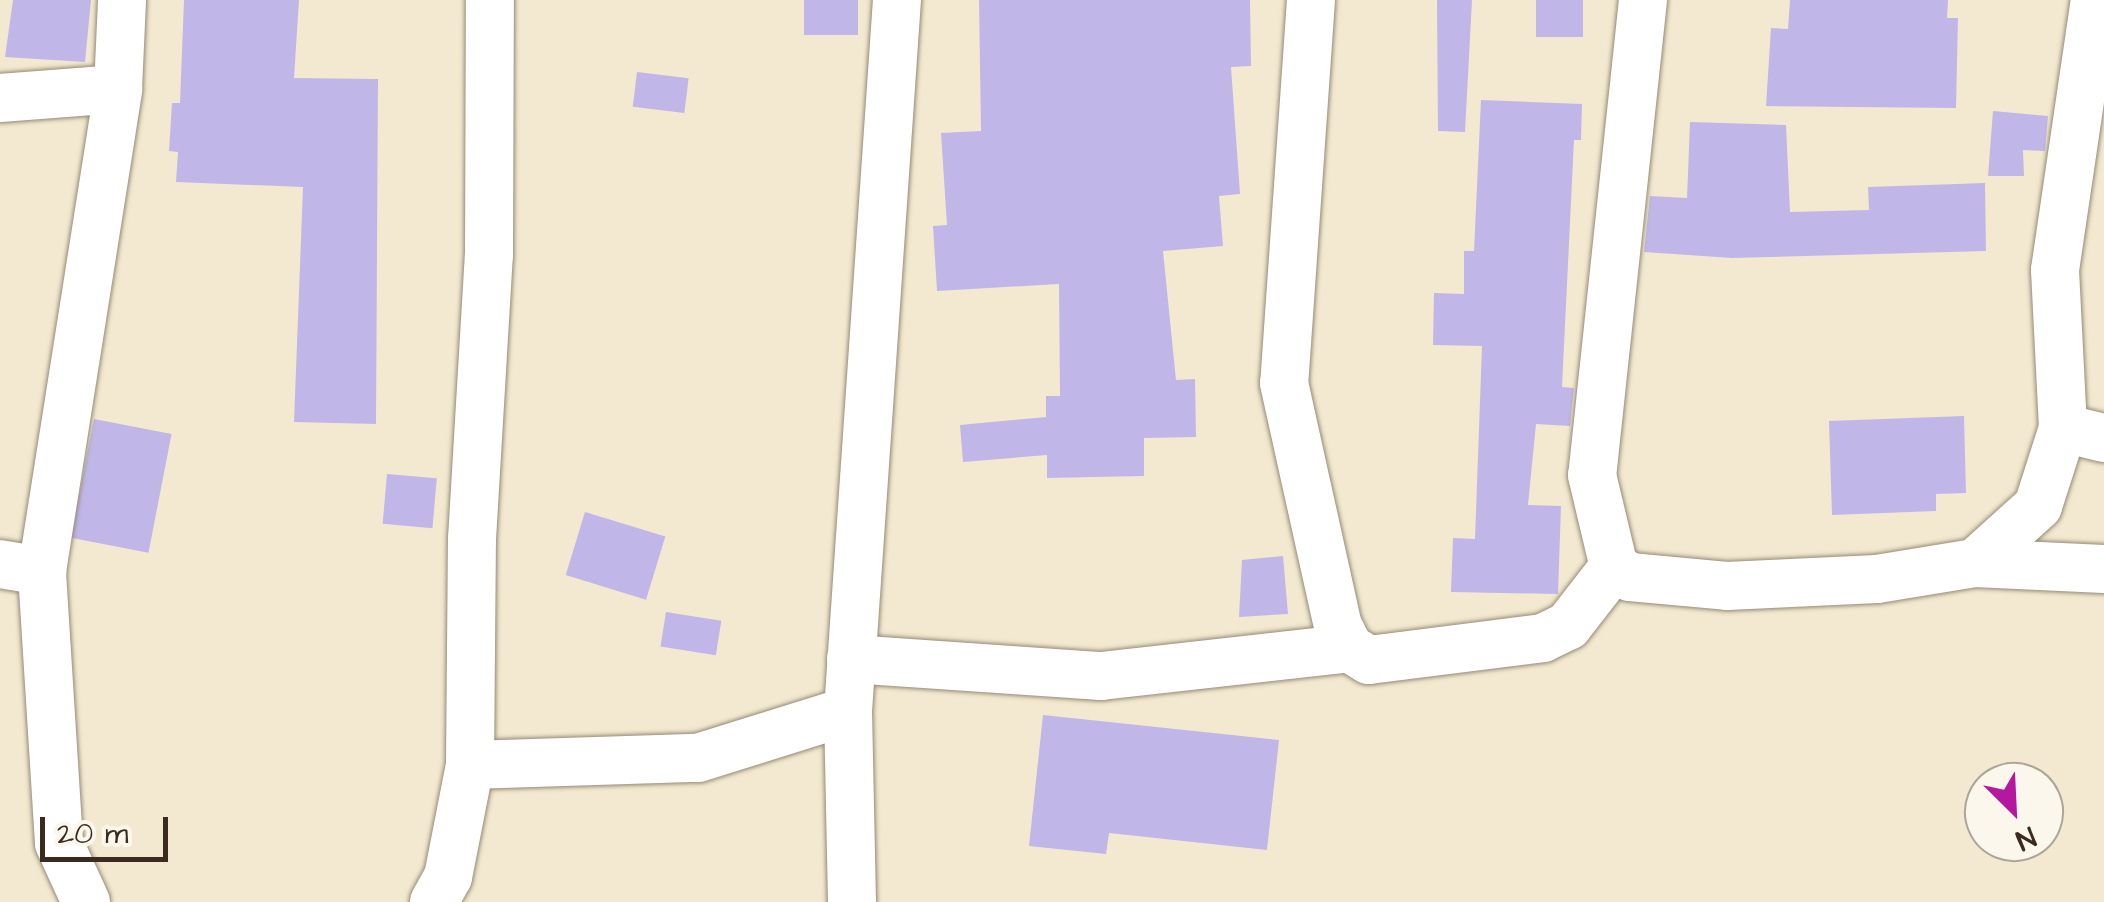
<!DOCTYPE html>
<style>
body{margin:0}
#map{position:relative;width:2104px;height:902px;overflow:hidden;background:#f2e9d0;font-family:"Architects Daughter",sans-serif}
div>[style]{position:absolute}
.building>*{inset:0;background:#c0b7e8;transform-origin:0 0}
.roads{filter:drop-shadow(0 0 2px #968a77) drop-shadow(0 0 2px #968a77)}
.minor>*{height:48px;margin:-24px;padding:0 24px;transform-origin:24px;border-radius:24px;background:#fff}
span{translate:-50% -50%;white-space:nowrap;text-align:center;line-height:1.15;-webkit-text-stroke:8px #fbf7ec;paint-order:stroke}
.north{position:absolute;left:1964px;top:762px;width:100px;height:100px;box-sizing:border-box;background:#fbf7ec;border:2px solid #aea59a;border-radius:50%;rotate:156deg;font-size:28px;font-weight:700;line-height:40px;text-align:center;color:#3b2a1e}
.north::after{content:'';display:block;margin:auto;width:35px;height:45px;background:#b5179e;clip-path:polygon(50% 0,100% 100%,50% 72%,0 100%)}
.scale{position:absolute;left:40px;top:817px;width:128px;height:45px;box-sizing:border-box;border:5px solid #3b2a1e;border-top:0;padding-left:12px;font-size:30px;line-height:35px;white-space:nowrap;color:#3b2a1e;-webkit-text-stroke:8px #fbf7ec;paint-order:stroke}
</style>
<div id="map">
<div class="building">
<i style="clip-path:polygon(13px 0,91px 0,85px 62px,5px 57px)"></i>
<i style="clip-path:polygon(184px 0,299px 0,294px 78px,378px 79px,376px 424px,294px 422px,303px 187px,176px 182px,178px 152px,169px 151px,172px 103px,180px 103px)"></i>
<i style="left:804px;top:0;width:54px;height:35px"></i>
<i style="clip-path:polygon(979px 0,1250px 0,1251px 66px,1231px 67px,1240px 194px,1219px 196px,1223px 246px,1163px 251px,1176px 380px,1195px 379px,1196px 437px,1144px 438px,1144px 476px,1047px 478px,1047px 455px,963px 462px,960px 425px,1046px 417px,1046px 396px,1060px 396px,1059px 284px,937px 291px,933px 226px,947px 225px,941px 133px,981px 131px)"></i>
<i style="clip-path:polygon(1437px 0,1472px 0,1465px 132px,1438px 131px)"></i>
<i style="left:1536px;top:0;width:47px;height:37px"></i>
<i style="clip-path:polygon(1790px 0,1948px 0,1947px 18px,1958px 18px,1956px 108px,1766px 106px,1771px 28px,1788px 29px)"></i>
<i style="left:637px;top:72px;width:52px;height:35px;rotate:7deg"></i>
<i style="clip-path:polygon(1481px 100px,1582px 104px,1581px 140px,1574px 140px,1562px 387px,1574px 388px,1570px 426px,1536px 424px,1528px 505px,1561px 506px,1558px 594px,1451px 592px,1453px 538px,1475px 539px,1482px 346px,1433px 345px,1434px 293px,1464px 294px,1464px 251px,1474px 251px)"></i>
<i style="clip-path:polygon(1993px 111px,2048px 116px,2045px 151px,2023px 150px,2024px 176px,1988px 176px)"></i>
<i style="clip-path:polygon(1690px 122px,1786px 125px,1790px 212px,1869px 210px,1868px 187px,1985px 183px,1986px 251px,1732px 258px,1644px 252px,1650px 196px,1687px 198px)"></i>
<i style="clip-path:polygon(1964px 416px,1966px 493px,1936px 494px,1936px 511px,1832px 515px,1829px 421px)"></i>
<i style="left:94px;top:419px;width:79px;height:121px;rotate:11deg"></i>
<i style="left:387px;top:474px;width:50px;height:50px;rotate:5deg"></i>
<i style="left:585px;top:512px;width:84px;height:66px;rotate:17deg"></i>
<i style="clip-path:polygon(1283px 556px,1288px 614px,1239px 617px,1242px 560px)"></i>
<i style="left:666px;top:612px;width:56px;height:35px;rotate:9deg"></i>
<i style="clip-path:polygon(1043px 715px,1279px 740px,1267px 850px,1109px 833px,1106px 854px,1029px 846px)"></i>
</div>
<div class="roads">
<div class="minor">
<i style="left:1311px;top:0;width:384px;rotate:94deg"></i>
<i style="left:1284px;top:383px;width:249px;rotate:77.5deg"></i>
<i style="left:1338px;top:626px;width:25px;rotate:63deg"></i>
<i style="left:1349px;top:648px;width:23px;rotate:31deg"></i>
<i style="left:1369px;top:660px;width:175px;rotate:-7.2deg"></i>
<i style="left:1543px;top:638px;width:28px;rotate:-26deg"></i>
<i style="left:1568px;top:626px;width:75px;rotate:-52.1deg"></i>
<i style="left:1643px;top:0;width:478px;rotate:96.1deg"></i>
<i style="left:1592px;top:475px;width:95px;rotate:76.6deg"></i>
<i style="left:1614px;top:567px;width:19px;rotate:32deg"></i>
<i style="left:1630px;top:577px;width:97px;rotate:5.3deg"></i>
<i style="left:1727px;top:586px;width:150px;rotate:-2.7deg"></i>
<i style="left:1877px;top:579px;width:99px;rotate:-9.3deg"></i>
<i style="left:1975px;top:563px;width:85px;rotate:-42.1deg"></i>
<i style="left:2038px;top:506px;width:82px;rotate:-72.2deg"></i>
<i style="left:2063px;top:428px;width:42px;rotate:13.7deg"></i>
<i style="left:0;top:98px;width:118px;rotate:-4.4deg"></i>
<i style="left:118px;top:89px;width:89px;rotate:-87.4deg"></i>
<i style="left:2063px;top:428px;width:158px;rotate:-92.9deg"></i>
<i style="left:2055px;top:270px;width:273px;rotate:-81.6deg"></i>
<i style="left:1975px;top:563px;width:129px;rotate:2.7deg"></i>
<i style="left:0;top:564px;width:43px;rotate:9.5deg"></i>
<i style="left:851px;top:659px;width:251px;rotate:3.9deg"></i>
<i style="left:1101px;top:676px;width:250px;rotate:-6.4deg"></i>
<i style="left:470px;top:765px;width:226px;rotate:-89.5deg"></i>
<i style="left:472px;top:539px;width:285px;rotate:-86.6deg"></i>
<i style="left:489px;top:255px;width:255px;rotate:-89.8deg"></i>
<i style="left:86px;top:902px;width:65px;rotate:-114.6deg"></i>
<i style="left:59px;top:843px;width:273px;rotate:-93.6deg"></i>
<i style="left:42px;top:571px;width:488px;rotate:-81deg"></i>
<i style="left:434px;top:902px;width:29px;rotate:-61deg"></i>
<i style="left:448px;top:877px;width:114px;rotate:-78.9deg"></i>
<i style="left:470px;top:765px;width:228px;rotate:-1.8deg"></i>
<i style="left:698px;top:758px;width:157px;rotate:-17.4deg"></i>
<i style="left:852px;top:902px;width:191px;rotate:-91.2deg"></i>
<i style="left:848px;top:711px;width:713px;rotate:-86.06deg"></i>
</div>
</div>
<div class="north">N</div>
<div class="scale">20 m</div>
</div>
